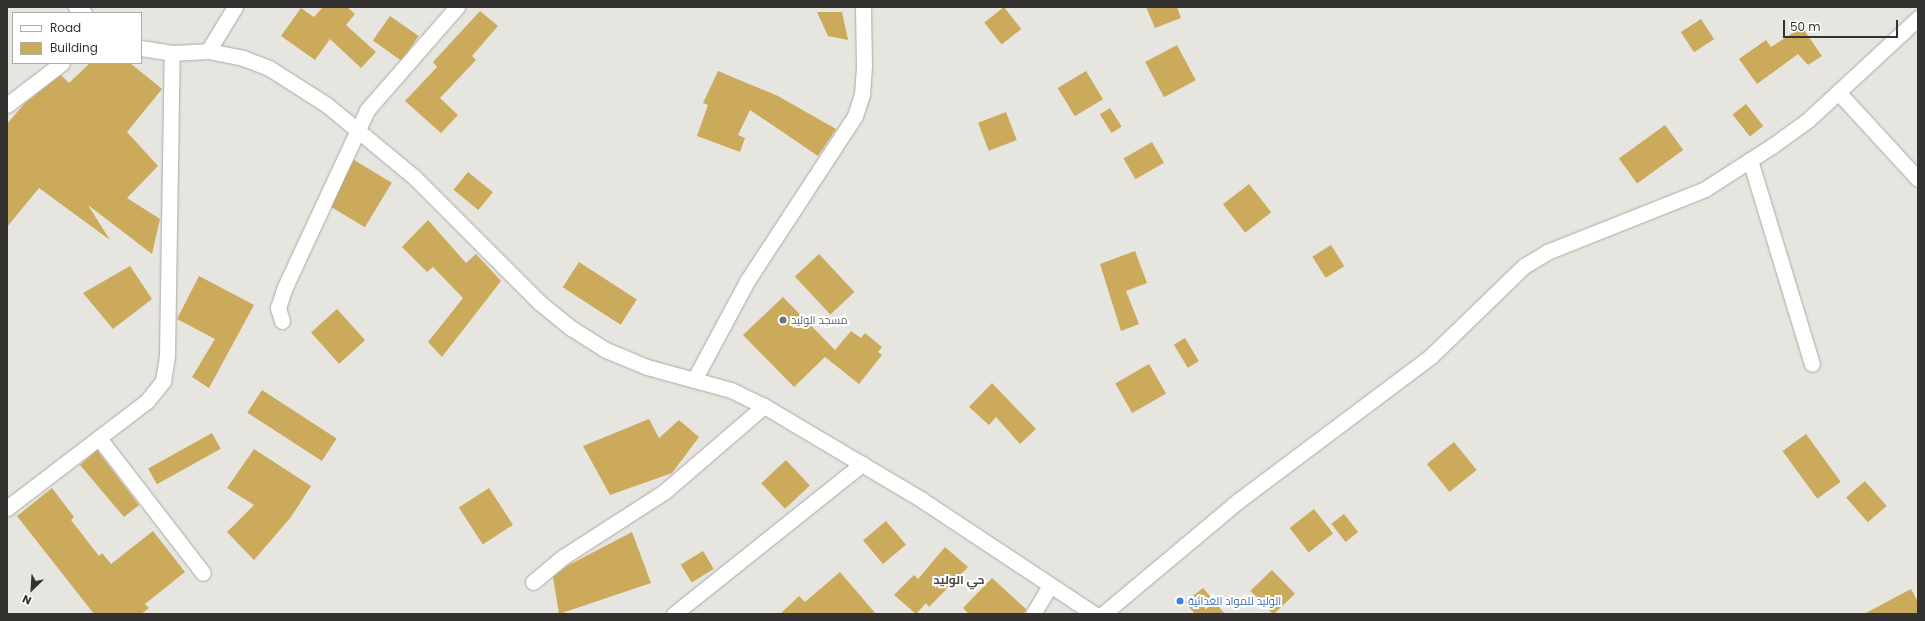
<!DOCTYPE html>
<meta charset="utf-8">
<style>
body{margin:0}
#map{position:relative;width:1925px;height:621px;overflow:hidden;background:#e7e5df;font-family:Poppins,Cairo,sans-serif}
div>[style]{position:absolute}
.building>*{inset:0;background:#ccaa5c;transform-origin:0 0}
.roads{filter:drop-shadow(0 0 1px #aba9a3) drop-shadow(0 0 1px #aba9a3)}
.minor>*{height:15px;margin:-7.5px;padding:0 7.5px;transform-origin:7.5px;border-radius:7.5px;background:#fff}
.dots>*{width:11px;height:11px;translate:-50% -50%;box-sizing:border-box;border:2px solid #fff;border-radius:50%}
span{translate:-50% -50%;white-space:nowrap;text-align:center;line-height:1.15;-webkit-text-stroke:4px #fff;paint-order:stroke}
.worship-label{font-size:11px;color:#5b616d}
.left{translate:0 -50%;text-align:left}
.shop-label{font-size:11px;color:#366cbe}
.neighbourhood-label{font-size:12px;color:#4d4b46;font-weight:700}
.frame{position:absolute;inset:0;border:8px solid #333230;pointer-events:none}
.legend{position:absolute;left:12px;top:12px;width:130px;height:52px;box-sizing:border-box;background:#fff;border:1px solid #adadac;margin:0;padding:5px 7px;list-style:none;font-size:12px;color:#333230}
.legend li{display:flex;align-items:center;gap:8px;height:20px}
.legend b{width:20px;border:1px solid #adadac}
.north{position:absolute;left:12px;top:569px;width:40px;height:40px;-webkit-text-stroke:3px #fff;paint-order:stroke;rotate:205deg;font-size:11px;font-weight:700;line-height:16px;text-align:center;color:#333230}
.north::after{content:'';display:block;margin:auto;width:14px;height:18px;background:#333230;clip-path:polygon(50% 0,100% 100%,50% 72%,0 100%)}
.scale{position:absolute;left:1783px;top:20px;width:115px;height:18px;box-sizing:border-box;border:2px solid #333230;border-top:0;padding-left:5px;font-size:12px;line-height:14px;white-space:nowrap;color:#333230;-webkit-text-stroke:3px #fff;paint-order:stroke}
</style>
<div id="map">
<div class="building">
<i style="clip-path:polygon(323px 7px,347px 7px,355px 14px,346px 25px,376px 52px,361px 68px,330px 39px,315px 60px,281px 36px,301px 8px,314px 17px)"></i>
<i style="left:1004px;top:7px;width:28px;height:25px;rotate:52deg"></i>
<i style="clip-path:polygon(1146px 7px,1177px 7px,1181px 18px,1155px 28px)"></i>
<i style="clip-path:polygon(480px 11px,498px 26px,472px 56px,476px 60px,440px 98px,458px 115px,441px 133px,405px 101px,437px 67px,433px 62px)"></i>
<i style="clip-path:polygon(817px 12px,842px 12px,848px 40px,828px 36px)"></i>
<i style="left:390px;top:16px;width:35px;height:30px;rotate:35deg"></i>
<i style="left:1701px;top:19px;width:24px;height:24px;rotate:57deg"></i>
<i style="clip-path:polygon(1802px 27px,1822px 56px,1808px 65px,1798px 54px,1757px 84px,1739px 59px,1766px 40px,1771px 47px)"></i>
<i style="left:1177px;top:45px;width:40px;height:36px;rotate:62deg"></i>
<i style="clip-path:polygon(90px 63px,130px 63px,162px 89px,127px 132px,158px 166px,127px 198px,160px 219px,152px 254px,88px 205px,110px 240px,39px 188px,7px 227px,7px 124px,24px 104px,61px 75px,69px 83px)"></i>
<i style="clip-path:polygon(718px 71px,778px 96px,836px 129px,818px 156px,750px 110px,738px 135px,745px 138px,740px 152px,697px 136px,708px 105px,703px 103px)"></i>
<i style="left:1086px;top:71px;width:33px;height:33px;rotate:59deg"></i>
<i style="left:1746px;top:104px;width:28px;height:17px;rotate:52deg"></i>
<i style="left:1110px;top:108px;width:22px;height:12px;rotate:58deg"></i>
<i style="left:1006px;top:112px;width:30px;height:30px;rotate:69deg"></i>
<i style="left:1665px;top:125px;width:31px;height:57px;rotate:54deg"></i>
<i style="left:1152px;top:142px;width:24px;height:33px;rotate:60deg"></i>
<i style="left:354px;top:160px;width:44px;height:52px;rotate:31deg"></i>
<i style="left:468px;top:172px;width:32px;height:23px;rotate:39deg"></i>
<i style="left:1249px;top:184px;width:36px;height:33px;rotate:52deg"></i>
<i style="clip-path:polygon(428px 220px,466px 263px,476px 254px,501px 281px,442px 357px,428px 342px,463px 298px,433px 267px,427px 272px,402px 247px)"></i>
<i style="left:1331px;top:245px;width:25px;height:22px;rotate:58deg"></i>
<i style="clip-path:polygon(1135px 251px,1147px 283px,1126px 291px,1139px 324px,1121px 331px,1100px 264px)"></i>
<i style="left:819px;top:254px;width:52px;height:33px;rotate:47deg"></i>
<i style="left:579px;top:262px;width:69px;height:30px;rotate:33deg"></i>
<i style="clip-path:polygon(130px 266px,152px 299px,113px 329px,83px 293px)"></i>
<i style="clip-path:polygon(199px 276px,254px 305px,209px 388px,192px 377px,215px 339px,177px 319px)"></i>
<i style="clip-path:polygon(783px 297px,835px 350px,851px 331px,861px 338px,865px 333px,882px 347px,878px 352px,882px 355px,859px 384px,825px 357px,794px 387px,743px 335px)"></i>
<i style="left:337px;top:309px;width:42px;height:35px;rotate:48deg"></i>
<i style="left:1185px;top:338px;width:27px;height:13px;rotate:59deg"></i>
<i style="left:1149px;top:364px;width:34px;height:39px;rotate:60deg"></i>
<i style="clip-path:polygon(992px 383px,1036px 429px,1020px 444px,996px 417px,989px 425px,969px 407px)"></i>
<i style="left:262px;top:390px;width:89px;height:27px;rotate:33deg"></i>
<i style="clip-path:polygon(649px 419px,659px 438px,679px 420px,699px 437px,672px 473px,610px 495px,583px 446px)"></i>
<i style="left:212px;top:433px;width:18px;height:73px;rotate:61deg"></i>
<i style="left:1806px;top:434px;width:59px;height:29px;rotate:54deg"></i>
<i style="left:1454px;top:442px;width:36px;height:35px;rotate:51deg"></i>
<i style="clip-path:polygon(254px 449px,311px 486px,291px 517px,254px 560px,227px 532px,254px 505px,227px 488px)"></i>
<i style="clip-path:polygon(97px 450px,139px 505px,124px 517px,80px 465px)"></i>
<i style="left:786px;top:460px;width:35px;height:34px;rotate:47deg"></i>
<i style="left:1865px;top:481px;width:33px;height:25px;rotate:49deg"></i>
<i style="clip-path:polygon(52px 488px,74px 517px,71px 520px,99px 556px,102px 553px,111px 564px,153px 531px,185px 572px,145px 604px,149px 608px,141px 614px,94px 614px,17px 516px)"></i>
<i style="left:489px;top:488px;width:44px;height:36px;rotate:57deg"></i>
<i style="left:1314px;top:509px;width:31px;height:31px;rotate:52deg"></i>
<i style="left:1344px;top:514px;width:23px;height:16px;rotate:52deg"></i>
<i style="left:886px;top:521px;width:31px;height:30px;rotate:50deg"></i>
<i style="clip-path:polygon(632px 532px,651px 583px,559px 614px,553px 577px,567px 566px)"></i>
<i style="clip-path:polygon(945px 547px,968px 567px,929px 607px,926px 603px,916px 614px,894px 595px,914px 575px,918px 579px)"></i>
<i style="left:703px;top:551px;width:21px;height:26px;rotate:59deg"></i>
<i style="left:1272px;top:570px;width:33px;height:30px;rotate:46deg"></i>
<i style="clip-path:polygon(840px 572px,876px 614px,780px 614px,799px 596px,805px 602px)"></i>
<i style="clip-path:polygon(992px 578px,1026px 609px,1024px 614px,969px 614px,963px 608px)"></i>
<i style="clip-path:polygon(1203px 588px,1225px 614px,1195px 614px,1185px 602px)"></i>
<i style="clip-path:polygon(1911px 589px,1918px 602px,1918px 614px,1864px 614px)"></i>
</div>
<div class="roads">
<div class="minor">
<i style="left:76px;top:7px;width:10px;rotate:37deg"></i>
<i style="left:141px;top:48px;width:31px;rotate:9deg"></i>
<i style="left:172px;top:53px;width:36px;rotate:-3deg"></i>
<i style="left:208px;top:51px;width:36px;rotate:11deg"></i>
<i style="left:243px;top:58px;width:28px;rotate:21deg"></i>
<i style="left:269px;top:68px;width:69px;rotate:32.5deg"></i>
<i style="left:327px;top:105px;width:113px;rotate:39.6deg"></i>
<i style="left:414px;top:177px;width:178px;rotate:45deg"></i>
<i style="left:540px;top:303px;width:40px;rotate:39deg"></i>
<i style="left:571px;top:328px;width:41px;rotate:32.2deg"></i>
<i style="left:606px;top:350px;width:44px;rotate:22.5deg"></i>
<i style="left:647px;top:367px;width:87px;rotate:15.3deg"></i>
<i style="left:731px;top:390px;width:37px;rotate:26deg"></i>
<i style="left:764px;top:406px;width:184px;rotate:30.7deg"></i>
<i style="left:922px;top:500px;width:206px;rotate:33.5deg"></i>
<i style="left:208px;top:51px;width:52px;rotate:-58.5deg"></i>
<i style="left:1838px;top:92px;width:118px;rotate:47.4deg"></i>
<i style="left:7px;top:105px;width:69px;rotate:-37.4deg"></i>
<i style="left:1750px;top:160px;width:213px;rotate:73.1deg"></i>
<i style="left:282px;top:321px;width:14px;rotate:-107deg"></i>
<i style="left:278px;top:308px;width:22px;rotate:-72deg"></i>
<i style="left:285px;top:287px;width:195px;rotate:-65.1deg"></i>
<i style="left:367px;top:110px;width:137px;rotate:-48.9deg"></i>
<i style="left:694px;top:380px;width:112px;rotate:-61.8deg"></i>
<i style="left:747px;top:281px;width:197px;rotate:-56.8deg"></i>
<i style="left:855px;top:116px;width:22px;rotate:-72deg"></i>
<i style="left:862px;top:95px;width:30px;rotate:-86deg"></i>
<i style="left:864px;top:65px;width:58px;rotate:-91deg"></i>
<i style="left:99px;top:438px;width:170px;rotate:52.4deg"></i>
<i style="left:7px;top:508px;width:176px;rotate:-37.4deg"></i>
<i style="left:147px;top:401px;width:26px;rotate:-51deg"></i>
<i style="left:163px;top:381px;width:26px;rotate:-81deg"></i>
<i style="left:167px;top:355px;width:302px;rotate:-89.1deg"></i>
<i style="left:533px;top:582px;width:39px;rotate:-40deg"></i>
<i style="left:563px;top:557px;width:120px;rotate:-32.8deg"></i>
<i style="left:664px;top:492px;width:132px;rotate:-40.7deg"></i>
<i style="left:674px;top:614px;width:241px;rotate:-38.6deg"></i>
<i style="left:1033px;top:614px;width:31px;rotate:-59deg"></i>
<i style="left:1103px;top:614px;width:176px;rotate:-39.9deg"></i>
<i style="left:1238px;top:501px;width:240px;rotate:-36.9deg"></i>
<i style="left:1430px;top:357px;width:131px;rotate:-44.1deg"></i>
<i style="left:1524px;top:266px;width:27px;rotate:-31deg"></i>
<i style="left:1547px;top:252px;width:170px;rotate:-21.7deg"></i>
<i style="left:1705px;top:189px;width:80px;rotate:-32.7deg"></i>
<i style="left:1772px;top:146px;width:44px;rotate:-35.8deg"></i>
<i style="left:1808px;top:120px;width:150px;rotate:-42.8deg"></i>
</div>
</div>
<div class="dots">
<i style="left:783px;top:320px;background:#6b7280"></i>
<i style="left:1180px;top:601px;background:#3f7fe0"></i>
</div>
<div class="worship-label">
<span class="left" style="left:791px;top:320px">مسجد الوليد</span>
</div>
<div class="shop-label">
<span class="left" style="left:1188px;top:601px">الوليد للمواد الغدائية</span>
</div>
<div class="neighbourhood-label">
<span style="left:959px;top:580px">حي الوليد</span>
</div>
<div class="frame"></div>
<ul class="legend">
<li><b style="height:5px;background:#fff"></b>Road</li>
<li><b style="height:11px;background:#ccaa5c"></b>Building</li>
</ul>
<div class="north">N</div>
<div class="scale">50 m</div>
</div>
